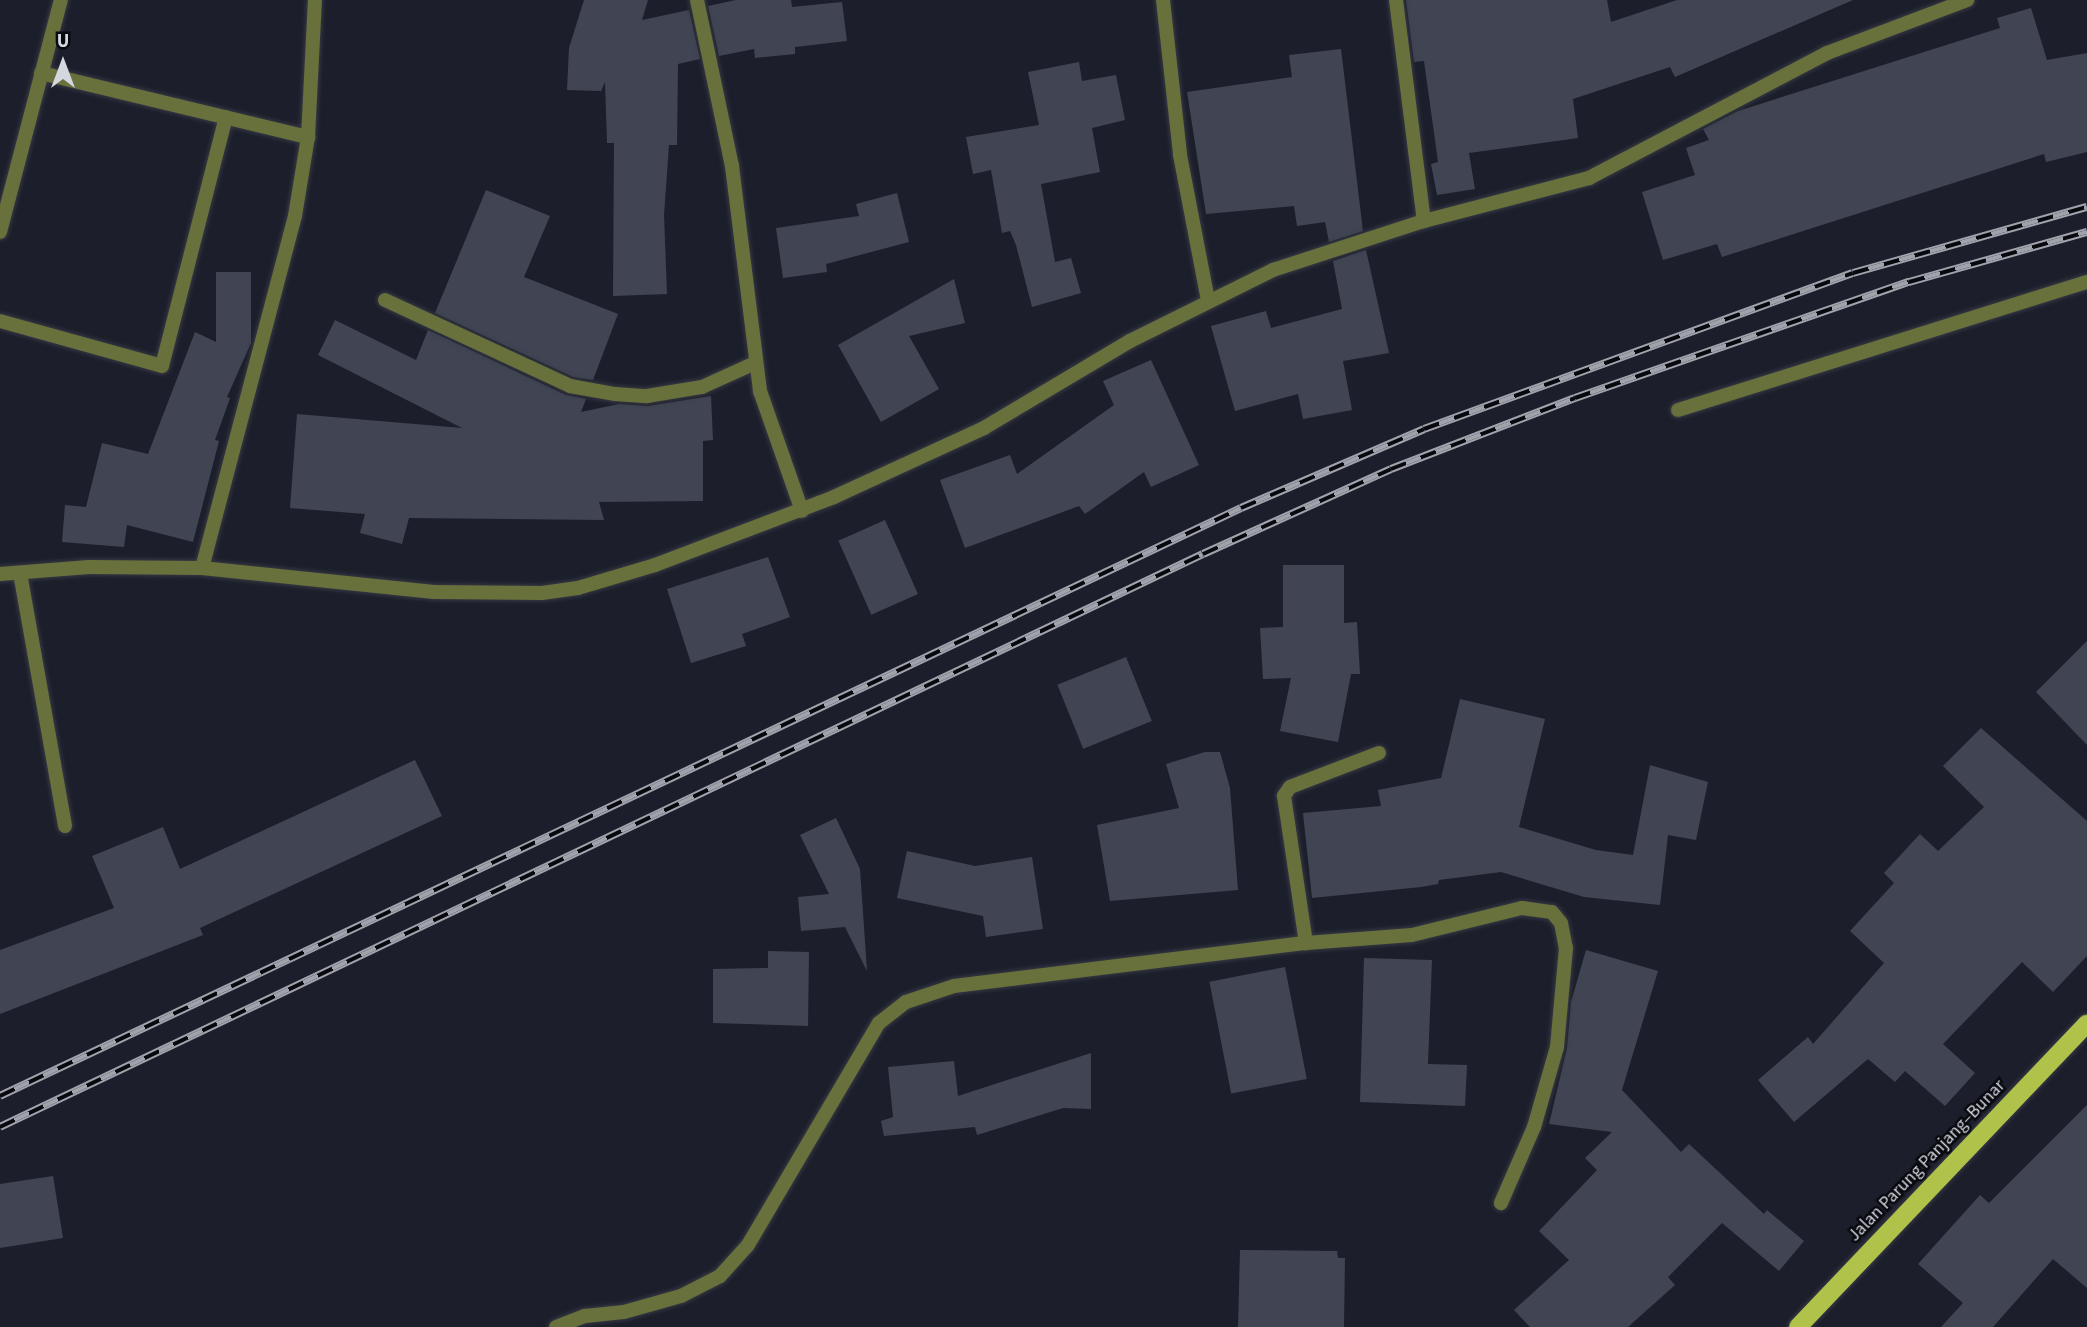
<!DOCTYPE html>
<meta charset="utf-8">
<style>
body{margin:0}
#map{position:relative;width:2087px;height:1327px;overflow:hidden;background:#1c1f2b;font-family:"Source Sans 3",sans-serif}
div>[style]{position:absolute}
.building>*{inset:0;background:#414553;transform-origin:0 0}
.roads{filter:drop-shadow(0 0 2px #363944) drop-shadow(0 0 2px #363944)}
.lane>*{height:14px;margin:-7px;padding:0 7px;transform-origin:7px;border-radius:7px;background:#68703b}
.street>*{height:14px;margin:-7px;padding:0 7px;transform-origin:7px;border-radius:7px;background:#68703b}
.primary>*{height:18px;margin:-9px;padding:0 9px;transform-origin:9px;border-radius:9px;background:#b1c24b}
.rail>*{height:8px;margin-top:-4px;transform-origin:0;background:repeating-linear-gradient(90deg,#08090f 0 16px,#a0a3ac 0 32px);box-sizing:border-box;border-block:2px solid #a0a3ac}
span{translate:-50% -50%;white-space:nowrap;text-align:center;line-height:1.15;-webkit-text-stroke:5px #08090f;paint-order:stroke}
.street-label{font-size:18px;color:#d4d7df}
.north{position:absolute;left:28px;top:28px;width:70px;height:70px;-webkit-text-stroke:5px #08090f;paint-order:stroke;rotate:0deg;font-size:19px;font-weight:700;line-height:28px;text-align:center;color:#d4d7df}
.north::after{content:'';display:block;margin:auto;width:24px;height:32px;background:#d4d7df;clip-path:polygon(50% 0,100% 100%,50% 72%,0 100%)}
</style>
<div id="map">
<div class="building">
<i style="clip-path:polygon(584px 0,648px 0,642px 20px,689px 10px,700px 59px,678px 64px,677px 145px,669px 145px,664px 215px,667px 294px,613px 296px,614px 143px,607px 143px,605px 82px,601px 91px,567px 90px,569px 48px)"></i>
<i style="clip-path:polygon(736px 0,791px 0,792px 7px,842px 2px,847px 41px,795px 47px,795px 54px,755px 58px,754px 49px,719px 56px,708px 6px)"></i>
<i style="clip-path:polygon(1406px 0,1607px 0,1611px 22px,1677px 0,1853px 0,1675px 77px,1670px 67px,1573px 99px,1578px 138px,1469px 153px,1475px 189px,1437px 195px,1431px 164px,1438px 162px,1424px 61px,1414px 62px)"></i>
<i style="clip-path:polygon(2031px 8px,2047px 60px,2087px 53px,2087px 152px,2046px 162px,2044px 154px,1722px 257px,1717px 244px,1663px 260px,1642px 192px,1695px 175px,1686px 148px,1709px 140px,1703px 129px,1738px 111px,2000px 28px,1997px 18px)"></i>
<i style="clip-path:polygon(1341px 49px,1363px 231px,1329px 242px,1325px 222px,1297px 226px,1294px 206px,1206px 214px,1187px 92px,1292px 77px,1289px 55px)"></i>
<i style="clip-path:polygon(1079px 62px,1082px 81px,1116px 75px,1125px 120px,1092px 128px,1100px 172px,1041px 184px,1055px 262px,1071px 258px,1081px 293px,1032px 307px,1016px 245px,1010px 231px,1002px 233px,991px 170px,973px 174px,966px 137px,1039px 125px,1028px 72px)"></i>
<i style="clip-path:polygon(486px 190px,550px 216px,524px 277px,618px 314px,593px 380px,573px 377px,435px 313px)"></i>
<i style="clip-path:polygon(897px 193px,909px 242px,826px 264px,827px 272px,783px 278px,776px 228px,859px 216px,856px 204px)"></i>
<i style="clip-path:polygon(1366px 250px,1389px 353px,1343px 361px,1352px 410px,1303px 419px,1298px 394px,1235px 411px,1211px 326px,1266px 311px,1271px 328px,1342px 309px,1333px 261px)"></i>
<i style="clip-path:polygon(216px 272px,251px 272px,251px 343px,227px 397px,230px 398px,215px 440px,219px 441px,193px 542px,127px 525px,124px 547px,62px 542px,65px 505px,86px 507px,102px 443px,148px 454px,195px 332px,216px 342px)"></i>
<i style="clip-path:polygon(954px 279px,965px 323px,909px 336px,939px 389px,881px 422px,838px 345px)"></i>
<i style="clip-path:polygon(335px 320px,416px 360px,428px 330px,566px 395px,586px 399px,581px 412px,619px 404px,648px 406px,711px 396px,713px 440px,703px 441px,703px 501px,599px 502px,604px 520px,409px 518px,402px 544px,360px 533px,365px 514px,290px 508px,297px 414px,462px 428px,318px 355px)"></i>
<i style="clip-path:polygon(1151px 360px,1199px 465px,1151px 487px,1144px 472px,1085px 514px,1079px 506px,965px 548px,940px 480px,1010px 455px,1017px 474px,1114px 405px,1103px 381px)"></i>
<i style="left:885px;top:520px;width:81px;height:51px;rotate:66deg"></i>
<i style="clip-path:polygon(768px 557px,790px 617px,742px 634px,746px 646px,691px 663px,667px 589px)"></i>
<i style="clip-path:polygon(1283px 565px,1344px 565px,1344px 623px,1357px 622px,1360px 674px,1351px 674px,1338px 742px,1280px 731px,1291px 678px,1263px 679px,1260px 628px,1283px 627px)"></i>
<i style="clip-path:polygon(2087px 641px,2087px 745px,2036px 692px)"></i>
<i style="left:1126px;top:657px;width:69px;height:74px;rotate:68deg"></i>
<i style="clip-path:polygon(1460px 699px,1545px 719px,1519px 827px,1596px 850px,1633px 855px,1650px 765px,1708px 782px,1696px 840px,1668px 835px,1660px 905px,1584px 897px,1501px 872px,1439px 880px,1438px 884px,1421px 887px,1312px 898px,1303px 813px,1381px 806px,1378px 790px,1441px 778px)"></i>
<i style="clip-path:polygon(1981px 728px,2087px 821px,2087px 956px,2053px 992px,2022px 962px,1943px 1044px,1975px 1073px,1945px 1106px,1905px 1071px,1895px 1082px,1868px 1059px,1794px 1122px,1758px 1080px,1808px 1037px,1813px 1044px,1884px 963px,1850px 931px,1894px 883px,1884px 873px,1920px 834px,1938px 851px,1984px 807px,1943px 766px)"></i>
<i style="clip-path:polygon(1205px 752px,1220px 752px,1230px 788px,1238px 890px,1110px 901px,1097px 825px,1179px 808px,1166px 764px)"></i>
<i style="clip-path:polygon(415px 760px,442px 816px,200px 928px,203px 935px,0 1014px,0 950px,114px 908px,92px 856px,163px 827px,180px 869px)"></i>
<i style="clip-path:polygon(836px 818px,860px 869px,867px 971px,845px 927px,801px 931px,798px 897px,829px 894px,800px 835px)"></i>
<i style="clip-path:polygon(907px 851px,975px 866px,1032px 857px,1043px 929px,986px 937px,983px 916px,897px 898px)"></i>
<i style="clip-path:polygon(1586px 950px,1658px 971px,1622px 1090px,1681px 1152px,1689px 1144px,1764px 1214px,1767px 1210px,1804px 1241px,1779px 1271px,1722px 1223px,1668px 1277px,1675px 1285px,1628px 1327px,1530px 1327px,1514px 1310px,1569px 1260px,1539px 1231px,1597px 1170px,1585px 1158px,1612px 1132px,1549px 1124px,1567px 1048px,1571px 1002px)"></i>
<i style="clip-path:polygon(768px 951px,809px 952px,808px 1026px,713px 1023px,713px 969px,768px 968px)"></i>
<i style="clip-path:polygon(1364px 958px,1432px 960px,1428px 1064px,1467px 1065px,1465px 1106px,1360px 1102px)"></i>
<i style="left:1285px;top:967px;width:114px;height:77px;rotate:79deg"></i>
<i style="clip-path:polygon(1091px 1053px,1091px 1109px,1063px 1108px,977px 1135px,975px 1127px,884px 1136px,881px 1121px,893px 1117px,888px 1067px,954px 1061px,958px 1096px)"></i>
<i style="clip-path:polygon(2087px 1105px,2087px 1288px,2053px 1259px,1993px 1327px,1941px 1327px,1963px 1303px,1918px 1264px,1980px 1195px,1989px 1203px)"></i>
<i style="clip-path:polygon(53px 1176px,63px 1238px,0 1248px,0 1184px)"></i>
<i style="clip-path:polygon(1240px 1250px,1337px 1251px,1338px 1258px,1345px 1258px,1344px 1327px,1238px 1327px)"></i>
</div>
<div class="roads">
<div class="lane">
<i style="left:20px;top:573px;width:257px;rotate:79.9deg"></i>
</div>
<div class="street">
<i style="left:697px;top:0;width:170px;rotate:78.1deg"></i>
<i style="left:732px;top:166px;width:227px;rotate:82.9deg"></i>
<i style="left:760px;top:391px;width:127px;rotate:70.7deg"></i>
<i style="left:1163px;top:0;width:156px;rotate:83.7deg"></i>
<i style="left:1180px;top:155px;width:148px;rotate:79.1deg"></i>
<i style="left:1396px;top:0;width:223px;rotate:82.8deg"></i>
<i style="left:41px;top:73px;width:275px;rotate:13.5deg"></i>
<i style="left:0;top:232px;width:240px;rotate:-75.3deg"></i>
<i style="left:385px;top:300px;width:204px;rotate:24.9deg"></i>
<i style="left:570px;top:386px;width:46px;rotate:10.1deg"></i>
<i style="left:615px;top:394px;width:32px;rotate:4deg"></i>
<i style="left:647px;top:396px;width:56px;rotate:-9.3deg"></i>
<i style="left:702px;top:387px;width:58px;rotate:-24.4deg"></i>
<i style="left:0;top:321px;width:168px;rotate:15.5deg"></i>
<i style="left:162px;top:366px;width:257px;rotate:-75.6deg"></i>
<i style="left:1678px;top:410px;width:429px;rotate:-17.4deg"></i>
<i style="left:202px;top:568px;width:364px;rotate:-75.2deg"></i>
<i style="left:295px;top:216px;width:80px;rotate:-80.7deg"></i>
<i style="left:308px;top:137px;width:137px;rotate:-87.1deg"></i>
<i style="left:0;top:574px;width:89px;rotate:-4.5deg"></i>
<i style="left:89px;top:567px;width:113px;rotate:0.5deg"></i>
<i style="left:202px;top:568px;width:233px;rotate:5.9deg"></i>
<i style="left:434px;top:592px;width:108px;rotate:0.5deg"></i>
<i style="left:542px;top:593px;width:36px;rotate:-8deg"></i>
<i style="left:578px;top:588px;width:80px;rotate:-16.6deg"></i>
<i style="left:655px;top:565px;width:191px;rotate:-20.8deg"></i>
<i style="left:834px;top:497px;width:165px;rotate:-24.7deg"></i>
<i style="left:984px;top:428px;width:170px;rotate:-30.8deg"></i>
<i style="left:1130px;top:341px;width:160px;rotate:-26.4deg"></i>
<i style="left:1273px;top:270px;width:159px;rotate:-18deg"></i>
<i style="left:1424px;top:221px;width:171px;rotate:-14.6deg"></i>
<i style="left:1589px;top:178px;width:269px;rotate:-27.7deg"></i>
<i style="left:1827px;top:53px;width:150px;rotate:-20.7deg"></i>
<i style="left:1379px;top:753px;width:95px;rotate:159.1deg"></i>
<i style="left:1290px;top:787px;width:11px;rotate:124deg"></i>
<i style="left:1284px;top:796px;width:149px;rotate:81.5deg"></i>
<i style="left:1306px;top:943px;width:106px;rotate:-4.3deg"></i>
<i style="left:1412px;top:935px;width:113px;rotate:-13.8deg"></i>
<i style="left:1522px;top:908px;width:30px;rotate:8deg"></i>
<i style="left:1552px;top:912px;width:14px;rotate:51deg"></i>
<i style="left:1561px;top:923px;width:25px;rotate:79deg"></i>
<i style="left:1566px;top:948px;width:99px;rotate:95.2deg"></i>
<i style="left:1557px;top:1047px;width:83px;rotate:106deg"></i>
<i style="left:1534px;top:1127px;width:83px;rotate:113.5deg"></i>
<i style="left:556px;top:1327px;width:31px;rotate:-21deg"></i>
<i style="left:585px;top:1316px;width:39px;rotate:-6deg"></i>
<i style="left:624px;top:1312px;width:59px;rotate:-15.7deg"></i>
<i style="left:681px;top:1296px;width:44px;rotate:-27.1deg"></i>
<i style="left:720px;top:1276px;width:42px;rotate:-47.9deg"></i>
<i style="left:748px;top:1245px;width:258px;rotate:-59.5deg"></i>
<i style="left:879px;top:1023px;width:34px;rotate:-38deg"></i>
<i style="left:906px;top:1002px;width:51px;rotate:-18.4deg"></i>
<i style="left:954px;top:986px;width:355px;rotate:-7deg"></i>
</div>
<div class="primary">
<i style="left:1798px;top:1327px;width:419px;rotate:-46.4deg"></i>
</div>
</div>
<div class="rail">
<i style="left:0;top:1096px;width:1373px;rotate:-25.35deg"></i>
<i style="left:1241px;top:508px;width:199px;rotate:-23.3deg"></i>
<i style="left:1424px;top:429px;width:456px;rotate:-20deg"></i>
<i style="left:1853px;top:273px;width:243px;rotate:-15.8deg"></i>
<i style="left:0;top:1127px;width:1332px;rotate:-25.47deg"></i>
<i style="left:1203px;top:554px;width:206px;rotate:-24.3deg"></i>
<i style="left:1391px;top:469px;width:197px;rotate:-21.1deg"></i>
<i style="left:1575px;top:398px;width:354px;rotate:-19.2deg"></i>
<i style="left:1909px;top:282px;width:185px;rotate:-15.7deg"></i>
</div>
<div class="street-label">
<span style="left:1927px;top:1161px;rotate:-46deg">Jalan Parung Panjang–Bunar</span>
</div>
<div class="north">U</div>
</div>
